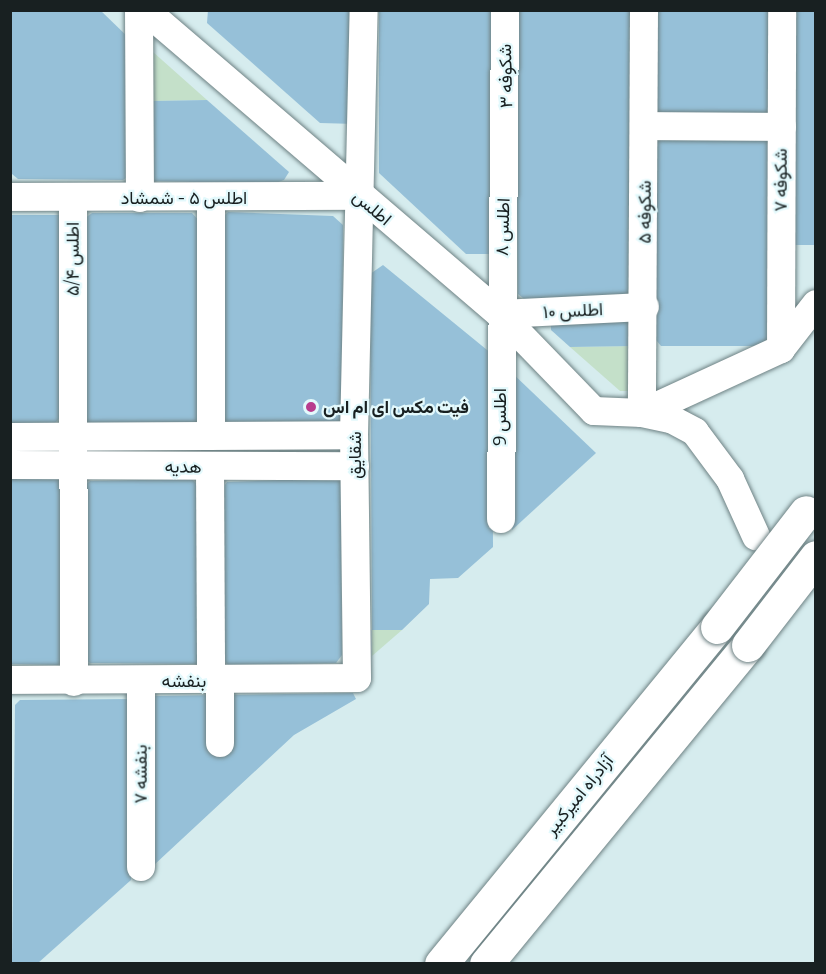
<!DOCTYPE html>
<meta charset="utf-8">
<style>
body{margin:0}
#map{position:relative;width:826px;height:974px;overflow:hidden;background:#d6ecee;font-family:Bitter,Vazirmatn,serif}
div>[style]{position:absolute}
.green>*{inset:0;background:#c4e0c9}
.building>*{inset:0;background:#96c0d8;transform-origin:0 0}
.roads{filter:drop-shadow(0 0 2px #6e8284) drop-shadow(0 0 2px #6e8284)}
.minor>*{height:28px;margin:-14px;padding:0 14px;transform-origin:14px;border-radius:14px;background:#fff}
.highway>*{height:33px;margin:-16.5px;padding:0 16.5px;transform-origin:16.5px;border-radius:16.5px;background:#fff}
.bridges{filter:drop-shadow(0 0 2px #6e8284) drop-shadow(0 0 2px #6e8284)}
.highway-bridge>*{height:33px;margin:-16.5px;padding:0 16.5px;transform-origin:16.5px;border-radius:16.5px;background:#fff}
.dots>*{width:16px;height:16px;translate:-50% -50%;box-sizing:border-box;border:3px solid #e3f9fc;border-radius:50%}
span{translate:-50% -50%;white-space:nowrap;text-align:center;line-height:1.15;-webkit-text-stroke:4.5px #e3f9fc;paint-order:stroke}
.street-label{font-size:18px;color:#182021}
.poi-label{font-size:18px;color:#182021;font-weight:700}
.left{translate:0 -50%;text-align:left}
.frame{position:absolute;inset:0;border:12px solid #182021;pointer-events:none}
</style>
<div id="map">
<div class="green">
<i style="clip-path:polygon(153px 52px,207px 100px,152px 101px)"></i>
<i style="clip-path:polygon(635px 346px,636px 391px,620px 391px,570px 347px)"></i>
<i style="clip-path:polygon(372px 630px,402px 630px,372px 656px)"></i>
</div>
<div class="building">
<i style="clip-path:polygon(12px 10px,100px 10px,129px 38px,132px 174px,123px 180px,18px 179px,12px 174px)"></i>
<i style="clip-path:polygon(208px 10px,357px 10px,356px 124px,320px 123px,207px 23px)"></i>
<i style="clip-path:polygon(379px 10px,497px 10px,496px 254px,466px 254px,379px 173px)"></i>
<i style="clip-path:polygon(515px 10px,635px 10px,637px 291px,627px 300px,524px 299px,518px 294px)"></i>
<i style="clip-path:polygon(654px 10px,772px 10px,773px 112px,766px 117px,661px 115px,655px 108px)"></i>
<i style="left:793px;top:10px;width:23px;height:235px"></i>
<i style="clip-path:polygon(207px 100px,289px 172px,284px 180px,273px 184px,154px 181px,150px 173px,152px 101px)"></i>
<i style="clip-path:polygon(661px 137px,768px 140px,767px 346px,661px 346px,656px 340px,656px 144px)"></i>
<i style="clip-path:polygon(228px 212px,333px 216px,343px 225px,342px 417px,338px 422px,227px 425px,222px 416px,222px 218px)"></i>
<i style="clip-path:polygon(92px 213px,192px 213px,202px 224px,201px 419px,194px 426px,89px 424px,82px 417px,81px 221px)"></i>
<i style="clip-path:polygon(10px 215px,63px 215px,62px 416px,54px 424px,10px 424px)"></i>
<i style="clip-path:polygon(383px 265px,492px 354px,493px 547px,458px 578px,430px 579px,429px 604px,402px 630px,372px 630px,370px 274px)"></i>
<i style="clip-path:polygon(635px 317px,635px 346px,570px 347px,551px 330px,551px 320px)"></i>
<i style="clip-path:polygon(509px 370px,596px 453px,512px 530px)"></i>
<i style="clip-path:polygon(10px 478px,63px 478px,64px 660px,58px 665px,10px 664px)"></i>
<i style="clip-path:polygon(336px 478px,341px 481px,342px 655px,336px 663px,228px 665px,222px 657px,222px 489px,227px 482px)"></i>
<i style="clip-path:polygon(192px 479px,201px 489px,199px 664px,90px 663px,85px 659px,83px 487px,90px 481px)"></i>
<i style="clip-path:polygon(353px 693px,356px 699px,294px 735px,154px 865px,155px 696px)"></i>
<i style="clip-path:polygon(132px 699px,131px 880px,38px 963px,12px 963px,15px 705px,20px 700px)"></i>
</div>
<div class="roads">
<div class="minor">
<i style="left:139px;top:10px;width:188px;rotate:89.7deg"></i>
<i style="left:145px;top:10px;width:467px;rotate:40.6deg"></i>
<i style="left:500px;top:314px;width:135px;rotate:45.9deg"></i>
<i style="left:594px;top:411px;width:48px;rotate:2.4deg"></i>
<i style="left:642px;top:413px;width:30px;rotate:12deg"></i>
<i style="left:671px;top:419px;width:27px;rotate:28deg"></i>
<i style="left:695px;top:432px;width:59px;rotate:53.3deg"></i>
<i style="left:730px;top:479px;width:63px;rotate:65.5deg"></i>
<i style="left:644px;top:10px;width:403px;rotate:90.3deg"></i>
<i style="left:642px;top:413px;width:153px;rotate:-24.7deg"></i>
<i style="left:781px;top:349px;width:57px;rotate:-52.1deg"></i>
<i style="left:644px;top:126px;width:138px;rotate:0.4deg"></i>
<i style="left:10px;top:197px;width:348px;rotate:-0.2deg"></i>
<i style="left:73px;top:197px;width:485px;rotate:89.9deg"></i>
<i style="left:211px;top:198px;width:238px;rotate:90deg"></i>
<i style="left:500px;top:314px;width:145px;rotate:-2.8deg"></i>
<i style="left:781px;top:349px;width:339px;rotate:-89.8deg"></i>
<i style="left:10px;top:437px;width:344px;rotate:-0.3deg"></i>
<i style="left:10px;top:465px;width:345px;rotate:0.2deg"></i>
<i style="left:210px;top:467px;width:213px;rotate:89.7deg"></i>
<i style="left:501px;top:519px;width:509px;rotate:-89.55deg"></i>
<i style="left:10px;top:680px;width:347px;rotate:-0.3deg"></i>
<i style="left:357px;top:678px;width:243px;rotate:-90.7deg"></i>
<i style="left:354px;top:435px;width:425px;rotate:-88.7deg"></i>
<i style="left:220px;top:680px;width:63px;rotate:90deg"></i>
<i style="left:141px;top:867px;width:186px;rotate:-90deg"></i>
</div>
<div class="highway">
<i style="left:441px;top:964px;width:436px;rotate:-50.7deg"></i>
<i style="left:486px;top:964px;width:413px;rotate:-50.6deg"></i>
</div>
</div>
<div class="bridges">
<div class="highway-bridge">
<i style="left:717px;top:627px;width:145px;rotate:-52.3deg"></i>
<i style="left:748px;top:645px;width:111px;rotate:-52.3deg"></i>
</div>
</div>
<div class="dots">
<i style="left:311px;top:407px;background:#b83d8e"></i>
</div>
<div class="street-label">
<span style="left:506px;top:76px;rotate:-91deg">شکوفه ۳</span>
<span style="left:781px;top:180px;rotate:-90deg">شکوفه ۷</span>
<span style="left:184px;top:198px">اطلس ۵ - شمشاد</span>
<span style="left:372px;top:208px;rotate:40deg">اطلس</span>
<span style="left:645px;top:212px;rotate:-90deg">شکوفه ۵</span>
<span style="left:503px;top:227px;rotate:-88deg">اطلس ۸</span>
<span style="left:73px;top:259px;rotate:-90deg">اطلس ۵/۴</span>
<span style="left:573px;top:311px;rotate:-3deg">اطلس ۱۰</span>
<span style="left:500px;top:417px;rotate:-90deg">اطلس 9</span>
<span style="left:355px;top:455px;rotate:-90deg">شقایق</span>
<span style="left:183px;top:467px;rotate:1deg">هدیه</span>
<span style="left:184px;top:681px">بنفشه</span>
<span style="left:141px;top:774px;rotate:-90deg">بنفشه ۷</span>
<span style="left:579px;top:795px;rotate:-51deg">آزادراه امیرکبیر</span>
</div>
<div class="poi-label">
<span class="left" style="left:323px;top:407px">فیت مکس ای ام اس</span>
</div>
<div class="frame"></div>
</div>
